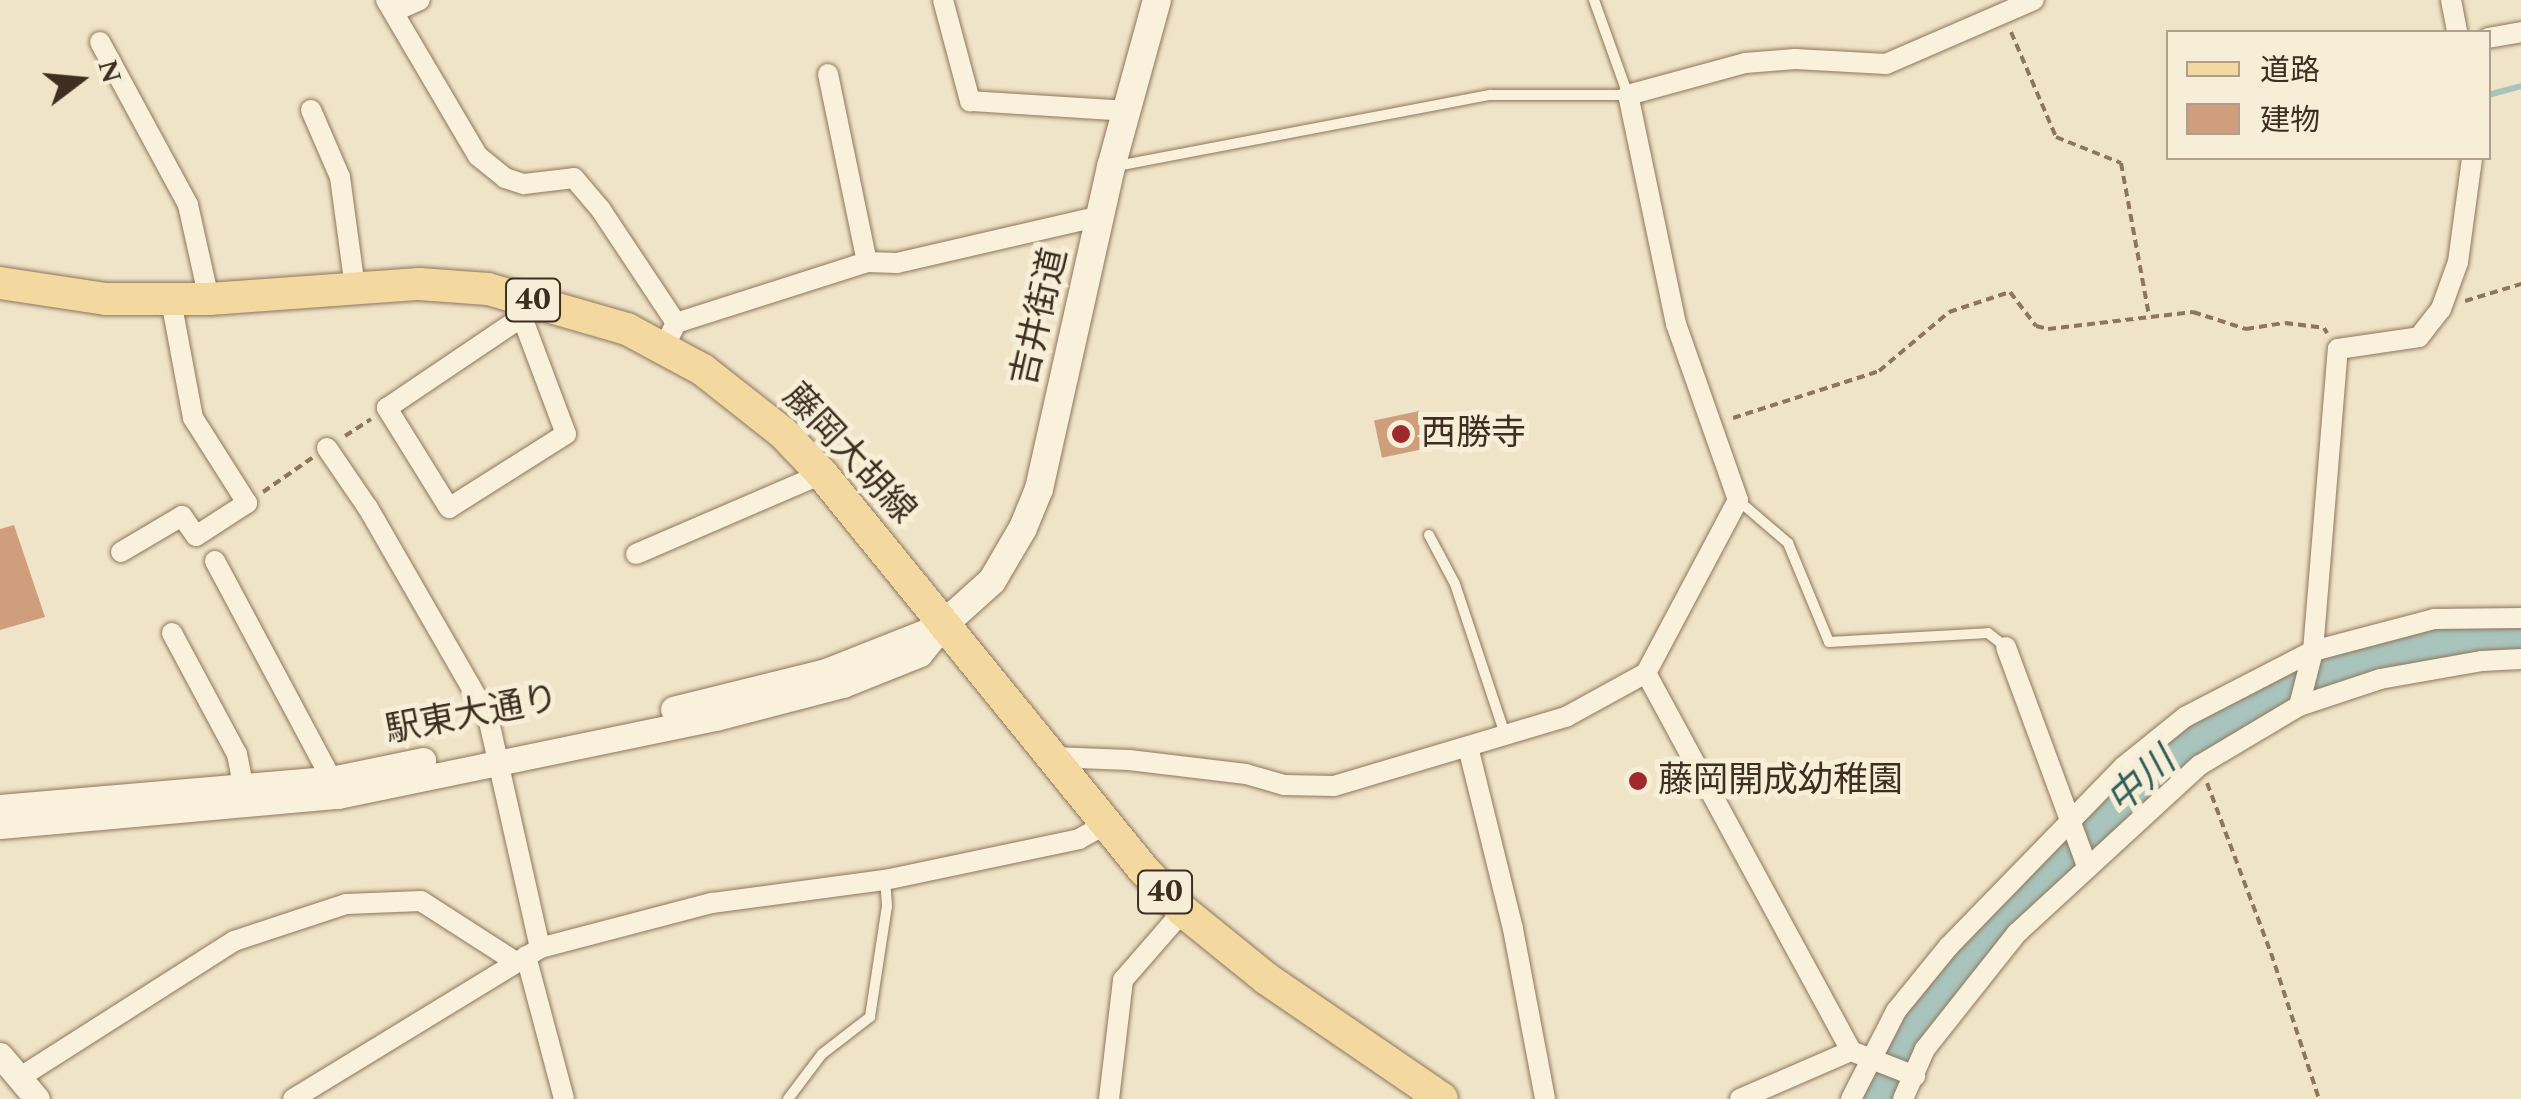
<!DOCTYPE html>
<meta charset="utf-8">
<style>
body{margin:0}
#map{position:relative;width:2521px;height:1099px;overflow:hidden;background:#f0e4c8;font-family:Spectral,"Noto Sans JP",serif}
div>[style]{position:absolute}
.stream>*{height:6px;margin:-3px;padding:0 3px;transform-origin:3px;border-radius:3px;background:#a9c4bc}
.river>*{height:38px;margin:-19px;padding:0 19px;transform-origin:19px;border-radius:19px;background:#a9c4bc}
.building>*{inset:0;background:#cf9f7d;transform-origin:0 0}
.path>*{height:4px;margin-top:-2px;transform-origin:0;background:repeating-linear-gradient(90deg,#8d765c 0 8px,transparent 0 13px)}
.roads{filter:drop-shadow(0 0 2px #8d765c) drop-shadow(0 0 2px #8d765c)}
.service>*{height:10px;margin:-5px;padding:0 5px;transform-origin:5px;border-radius:5px;background:#faf1dc}
.minor>*{height:20px;margin:-10px;padding:0 10px;transform-origin:10px;border-radius:10px;background:#faf1dc}
.tertiary>*{height:25px;margin:-12.5px;padding:0 12.5px;transform-origin:12.5px;border-radius:12.5px;background:#faf1dc}
.secondary>*{height:28px;margin:-14px;padding:0 14px;transform-origin:14px;border-radius:14px;background:#faf1dc}
.primary>*{height:32px;margin:-16px;padding:0 16px;transform-origin:16px;border-radius:16px;background:#f3d9a0}
.dots>*{width:28px;height:28px;translate:-50% -50%;box-sizing:border-box;border:5px solid #f7eed8;border-radius:50%}
span{translate:-50% -50%;white-space:nowrap;text-align:center;line-height:1.15;-webkit-text-stroke:10px #f7eed8;paint-order:stroke}
.shield-label span{padding:2px 8px;background:#f7eed8;border:2px solid;border-radius:8px;-webkit-text-stroke-width:0}
.shield-label{font-size:32px;color:#3d2e20;font-weight:700}
.street-label{font-size:35px;color:#3d2e20}
.poi-label{font-size:35px;color:#3d2e20}
.left{translate:0 -50%;text-align:left}
.water-label{font-size:38px;color:#2f5d5a;font-style:italic}
.legend{position:absolute;left:2166px;top:30px;width:325px;height:130px;box-sizing:border-box;background:#f7eed8;border:2px solid #ada18e;margin:0;padding:12px 18px;list-style:none;font-size:30px;color:#3d2e20}
.legend li{display:flex;align-items:center;gap:20px;height:50px}
.legend b{width:50px;border:2px solid #ada18e}
.north{position:absolute;left:30px;top:30px;width:100px;height:100px;-webkit-text-stroke:8px #f7eed8;paint-order:stroke;rotate:74deg;font-size:28px;font-weight:700;line-height:40px;text-align:center;color:#3d2e20}
.north::after{content:'';display:block;margin:auto;width:35px;height:45px;background:#3d2e20;clip-path:polygon(50% 0,100% 100%,50% 72%,0 100%)}
</style>
<div id="map">
<div class="stream">
<i style="left:2488px;top:95px;width:34px;rotate:-15deg"></i>
</div>
<div class="river">
<i style="left:1878px;top:1099px;width:131px;rotate:-60.3deg"></i>
<i style="left:1943px;top:985px;width:101px;rotate:-48.2deg"></i>
<i style="left:2010px;top:910px;width:184px;rotate:-45deg"></i>
<i style="left:2140px;top:780px;width:80px;rotate:-38.4deg"></i>
<i style="left:2203px;top:730px;width:86px;rotate:-30.7deg"></i>
<i style="left:2277px;top:686px;width:125px;rotate:-15.8deg"></i>
<i style="left:2397px;top:652px;width:125px;rotate:-6.4deg"></i>
</div>
<div class="building">
<i style="left:1419px;top:411px;width:38px;height:46px;rotate:78deg"></i>
<i style="clip-path:polygon(14px 525px,45px 617px,0 630px,0 529px)"></i>
</div>
<div class="path">
<i style="left:2011px;top:32px;width:114px;rotate:66.8deg"></i>
<i style="left:2056px;top:137px;width:70px;rotate:21.8deg"></i>
<i style="left:2121px;top:163px;width:156px;rotate:79.6deg"></i>
<i style="left:2465px;top:301px;width:59px;rotate:-16.9deg"></i>
<i style="left:1733px;top:418px;width:153px;rotate:-17.8deg"></i>
<i style="left:1879px;top:371px;width:92px;rotate:-40.1deg"></i>
<i style="left:1949px;top:312px;width:64px;rotate:-18.2deg"></i>
<i style="left:2010px;top:292px;width:43px;rotate:52.6deg"></i>
<i style="left:2036px;top:326px;width:12px;rotate:14deg"></i>
<i style="left:2048px;top:329px;width:146px;rotate:-6.7deg"></i>
<i style="left:2193px;top:312px;width:56px;rotate:17.8deg"></i>
<i style="left:2246px;top:329px;width:39px;rotate:-9deg"></i>
<i style="left:2285px;top:323px;width:39px;rotate:7deg"></i>
<i style="left:2324px;top:328px;width:6px;rotate:59deg"></i>
<i style="left:345px;top:436px;width:31px;rotate:-33deg"></i>
<i style="left:263px;top:492px;width:60px;rotate:-34.8deg"></i>
<i style="left:2207px;top:783px;width:182px;rotate:69.4deg"></i>
<i style="left:2271px;top:953px;width:154px;rotate:71.8deg"></i>
</div>
<div class="roads">
<div class="service">
<i style="left:1112px;top:167px;width:385px;rotate:-10.8deg"></i>
<i style="left:1490px;top:95px;width:138px"></i>
<i style="left:1628px;top:95px;width:101px;rotate:-109.7deg"></i>
<i style="left:1739px;top:501px;width:65px;rotate:40.6deg"></i>
<i style="left:1788px;top:543px;width:107px;rotate:67.5deg"></i>
<i style="left:1829px;top:642px;width:159px;rotate:-3.2deg"></i>
<i style="left:1988px;top:633px;width:23px;rotate:38deg"></i>
<i style="left:1429px;top:535px;width:55px;rotate:62deg"></i>
<i style="left:1455px;top:584px;width:158px;rotate:71.6deg"></i>
<i style="left:788px;top:1099px;width:56px;rotate:-52.9deg"></i>
<i style="left:822px;top:1054px;width:61px;rotate:-37.6deg"></i>
<i style="left:870px;top:1017px;width:112px;rotate:-81.3deg"></i>
<i style="left:887px;top:906px;width:26px;rotate:-94deg"></i>
</div>
<div class="minor">
<i style="left:386px;top:0;width:181px;rotate:59.5deg"></i>
<i style="left:478px;top:156px;width:35px;rotate:39deg"></i>
<i style="left:505px;top:178px;width:20px;rotate:18deg"></i>
<i style="left:524px;top:184px;width:50px;rotate:-6.8deg"></i>
<i style="left:574px;top:178px;width:42px;rotate:49.8deg"></i>
<i style="left:601px;top:210px;width:136px;rotate:56.4deg"></i>
<i style="left:676px;top:323px;width:28px;rotate:116deg"></i>
<i style="left:943px;top:0;width:105px;rotate:75deg"></i>
<i style="left:970px;top:101px;width:157px;rotate:3.6deg"></i>
<i style="left:2451px;top:0;width:33px;rotate:79deg"></i>
<i style="left:395px;top:11px;width:27px;rotate:-24deg"></i>
<i style="left:2488px;top:38px;width:34px;rotate:-10deg"></i>
<i style="left:100px;top:42px;width:185px;rotate:61.6deg"></i>
<i style="left:188px;top:205px;width:96px;rotate:77.4deg"></i>
<i style="left:828px;top:74px;width:192px;rotate:78.3deg"></i>
<i style="left:311px;top:110px;width:73px;rotate:66.6deg"></i>
<i style="left:340px;top:177px;width:112px;rotate:82.3deg"></i>
<i style="left:522px;top:317px;width:125px;rotate:69.4deg"></i>
<i style="left:566px;top:434px;width:138px;rotate:147.7deg"></i>
<i style="left:449px;top:508px;width:118px;rotate:-121.8deg"></i>
<i style="left:387px;top:408px;width:163px;rotate:-34deg"></i>
<i style="left:522px;top:317px;width:21px;rotate:-49deg"></i>
<i style="left:676px;top:323px;width:201px;rotate:-17.7deg"></i>
<i style="left:867px;top:262px;width:30px;rotate:2deg"></i>
<i style="left:897px;top:263px;width:209px;rotate:-13deg"></i>
<i style="left:327px;top:448px;width:73px;rotate:55.7deg"></i>
<i style="left:368px;top:508px;width:241px;rotate:60.1deg"></i>
<i style="left:488px;top:717px;width:237px;rotate:77.3deg"></i>
<i style="left:121px;top:552px;width:71px;rotate:-30.5deg"></i>
<i style="left:182px;top:516px;width:24px;rotate:55deg"></i>
<i style="left:196px;top:536px;width:61px;rotate:-32.9deg"></i>
<i style="left:247px;top:503px;width:101px;rotate:-122.4deg"></i>
<i style="left:193px;top:418px;width:120px;rotate:-100.6deg"></i>
<i style="left:636px;top:554px;width:202px;rotate:-23.3deg"></i>
<i style="left:215px;top:561px;width:246px;rotate:61.9deg"></i>
<i style="left:172px;top:633px;width:137px;rotate:61.8deg"></i>
<i style="left:237px;top:754px;width:33px;rotate:79deg"></i>
<i style="left:2006px;top:647px;width:233px;rotate:69.7deg"></i>
<i style="left:1646px;top:673px;width:430px;rotate:61.5deg"></i>
<i style="left:2299px;top:706px;width:57px;rotate:-75.7deg"></i>
<i style="left:2313px;top:651px;width:303px;rotate:-85.3deg"></i>
<i style="left:2338px;top:349px;width:82px;rotate:-8.4deg"></i>
<i style="left:2419px;top:337px;width:36px;rotate:-52deg"></i>
<i style="left:2441px;top:309px;width:50px;rotate:-70.1deg"></i>
<i style="left:2458px;top:262px;width:105px;rotate:-82.3deg"></i>
<i style="left:1468px;top:747px;width:187px;rotate:76.1deg"></i>
<i style="left:1513px;top:929px;width:173px;rotate:79.3deg"></i>
<i style="left:1052px;top:757px;width:77px;rotate:2.2deg"></i>
<i style="left:1129px;top:760px;width:118px;rotate:6.8deg"></i>
<i style="left:1246px;top:774px;width:40px;rotate:16deg"></i>
<i style="left:1284px;top:785px;width:50px;rotate:1.1deg"></i>
<i style="left:1334px;top:786px;width:242px;rotate:-16.6deg"></i>
<i style="left:1566px;top:717px;width:91px;rotate:-28.8deg"></i>
<i style="left:1646px;top:673px;width:196px;rotate:-62deg"></i>
<i style="left:1738px;top:500px;width:187px;rotate:-109.4deg"></i>
<i style="left:1676px;top:324px;width:234px;rotate:-101.8deg"></i>
<i style="left:1628px;top:95px;width:121px;rotate:-15.3deg"></i>
<i style="left:1745px;top:63px;width:50px;rotate:-4.6deg"></i>
<i style="left:1795px;top:59px;width:91px;rotate:3.1deg"></i>
<i style="left:1886px;top:64px;width:161px;rotate:-23.4deg"></i>
<i style="left:526px;top:956px;width:148px;rotate:75.1deg"></i>
<i style="left:19px;top:1078px;width:255px;rotate:-32.5deg"></i>
<i style="left:234px;top:941px;width:118px;rotate:-18.3deg"></i>
<i style="left:346px;top:904px;width:75px;rotate:-2.3deg"></i>
<i style="left:421px;top:901px;width:113px;rotate:32.7deg"></i>
<i style="left:293px;top:1099px;width:289px;rotate:-31.4deg"></i>
<i style="left:540px;top:948px;width:178px;rotate:-14.7deg"></i>
<i style="left:712px;top:903px;width:175px;rotate:-7.6deg"></i>
<i style="left:885px;top:880px;width:198px;rotate:-11.9deg"></i>
<i style="left:1079px;top:839px;width:31px;rotate:-29deg"></i>
<i style="left:1109px;top:1099px;width:120px;rotate:-83.3deg"></i>
<i style="left:1123px;top:980px;width:91px;rotate:-49deg"></i>
<i style="left:1740px;top:1099px;width:121px;rotate:-23.4deg"></i>
<i style="left:1851px;top:1051px;width:69px;rotate:21.3deg"></i>
<i style="left:1851px;top:1099px;width:99px;rotate:-62.9deg"></i>
<i style="left:1896px;top:1011px;width:84px;rotate:-50.8deg"></i>
<i style="left:1949px;top:946px;width:250px;rotate:-45.8deg"></i>
<i style="left:2123px;top:767px;width:80px;rotate:-38.9deg"></i>
<i style="left:2185px;top:717px;width:144px;rotate:-27.3deg"></i>
<i style="left:2313px;top:651px;width:125px;rotate:-14.8deg"></i>
<i style="left:2434px;top:619px;width:87px;rotate:-0.7deg"></i>
<i style="left:1903px;top:1099px;width:55px;rotate:-66.3deg"></i>
<i style="left:1925px;top:1049px;width:148px;rotate:-51.6deg"></i>
<i style="left:2017px;top:933px;width:248px;rotate:-42.6deg"></i>
<i style="left:2200px;top:765px;width:115px;rotate:-30.8deg"></i>
<i style="left:2299px;top:706px;width:85px;rotate:-18.4deg"></i>
<i style="left:2380px;top:679px;width:104px;rotate:-10deg"></i>
<i style="left:2482px;top:661px;width:39px;rotate:-3deg"></i>
</div>
<div class="tertiary">
<i style="left:673px;top:709px;width:154px;rotate:-13.9deg"></i>
<i style="left:823px;top:672px;width:126px;rotate:-21.5deg"></i>
<i style="left:0;top:807px;width:337px;rotate:-4.9deg"></i>
<i style="left:336px;top:778px;width:89px;rotate:-11.7deg"></i>
<i style="left:0;top:826px;width:339px;rotate:-5.1deg"></i>
<i style="left:338px;top:796px;width:386px;rotate:-11.7deg"></i>
<i style="left:716px;top:718px;width:131px;rotate:-14.6deg"></i>
<i style="left:843px;top:685px;width:83px;rotate:-21.9deg"></i>
<i style="left:920px;top:654px;width:38px;rotate:-51deg"></i>
<i style="left:0;top:1055px;width:57px;rotate:49.9deg"></i>
</div>
<div class="secondary">
<i style="left:944px;top:624px;width:64px;rotate:-41.9deg"></i>
<i style="left:992px;top:581px;width:61px;rotate:-59.7deg"></i>
<i style="left:1023px;top:528px;width:42px;rotate:-67.7deg"></i>
<i style="left:1039px;top:489px;width:330px;rotate:-77.4deg"></i>
<i style="left:1111px;top:167px;width:173px;rotate:-74.6deg"></i>
</div>
<div class="primary">
<i style="left:0;top:283px;width:107px;rotate:8.6deg"></i>
<i style="left:106px;top:299px;width:103px"></i>
<i style="left:209px;top:299px;width:211px;rotate:-4.1deg"></i>
<i style="left:419px;top:284px;width:69px;rotate:4.1deg"></i>
<i style="left:488px;top:289px;width:145px;rotate:16.1deg"></i>
<i style="left:627px;top:329px;width:86px;rotate:28.3deg"></i>
<i style="left:703px;top:370px;width:102px;rotate:38.2deg"></i>
<i style="left:783px;top:433px;width:57px;rotate:46.4deg"></i>
<i style="left:822px;top:474px;width:509px;rotate:50.9deg"></i>
<i style="left:1143px;top:869px;width:58px;rotate:46.4deg"></i>
<i style="left:1183px;top:911px;width:108px;rotate:39deg"></i>
<i style="left:1267px;top:979px;width:212px;rotate:34.4deg"></i>
</div>
</div>
<div class="dots">
<i style="left:1401px;top:434px;background:#9e2a2b"></i>
<i style="left:1638px;top:781px;background:#9e2a2b"></i>
</div>
<div class="shield-label">
<span style="left:533px;top:300px">40</span>
<span style="left:1165px;top:892px">40</span>
</div>
<div class="street-label">
<span style="left:1040px;top:317px;rotate:-77deg">吉井街道</span>
<span style="left:849px;top:454px;rotate:47deg">藤岡大胡線</span>
<span style="left:472px;top:715px;rotate:-11deg">駅東大通り</span>
</div>
<div class="poi-label">
<span class="left" style="left:1421px;top:434px">西勝寺</span>
<span class="left" style="left:1658px;top:781px">藤岡開成幼稚園</span>
</div>
<div class="water-label">
<span style="left:2142px;top:782px;rotate:-42deg">中川</span>
</div>
<ul class="legend">
<li><b style="height:12px;background:#f3d9a0"></b>道路</li>
<li><b style="height:28px;background:#cf9f7d"></b>建物</li>
</ul>
<div class="north">N</div>
</div>
